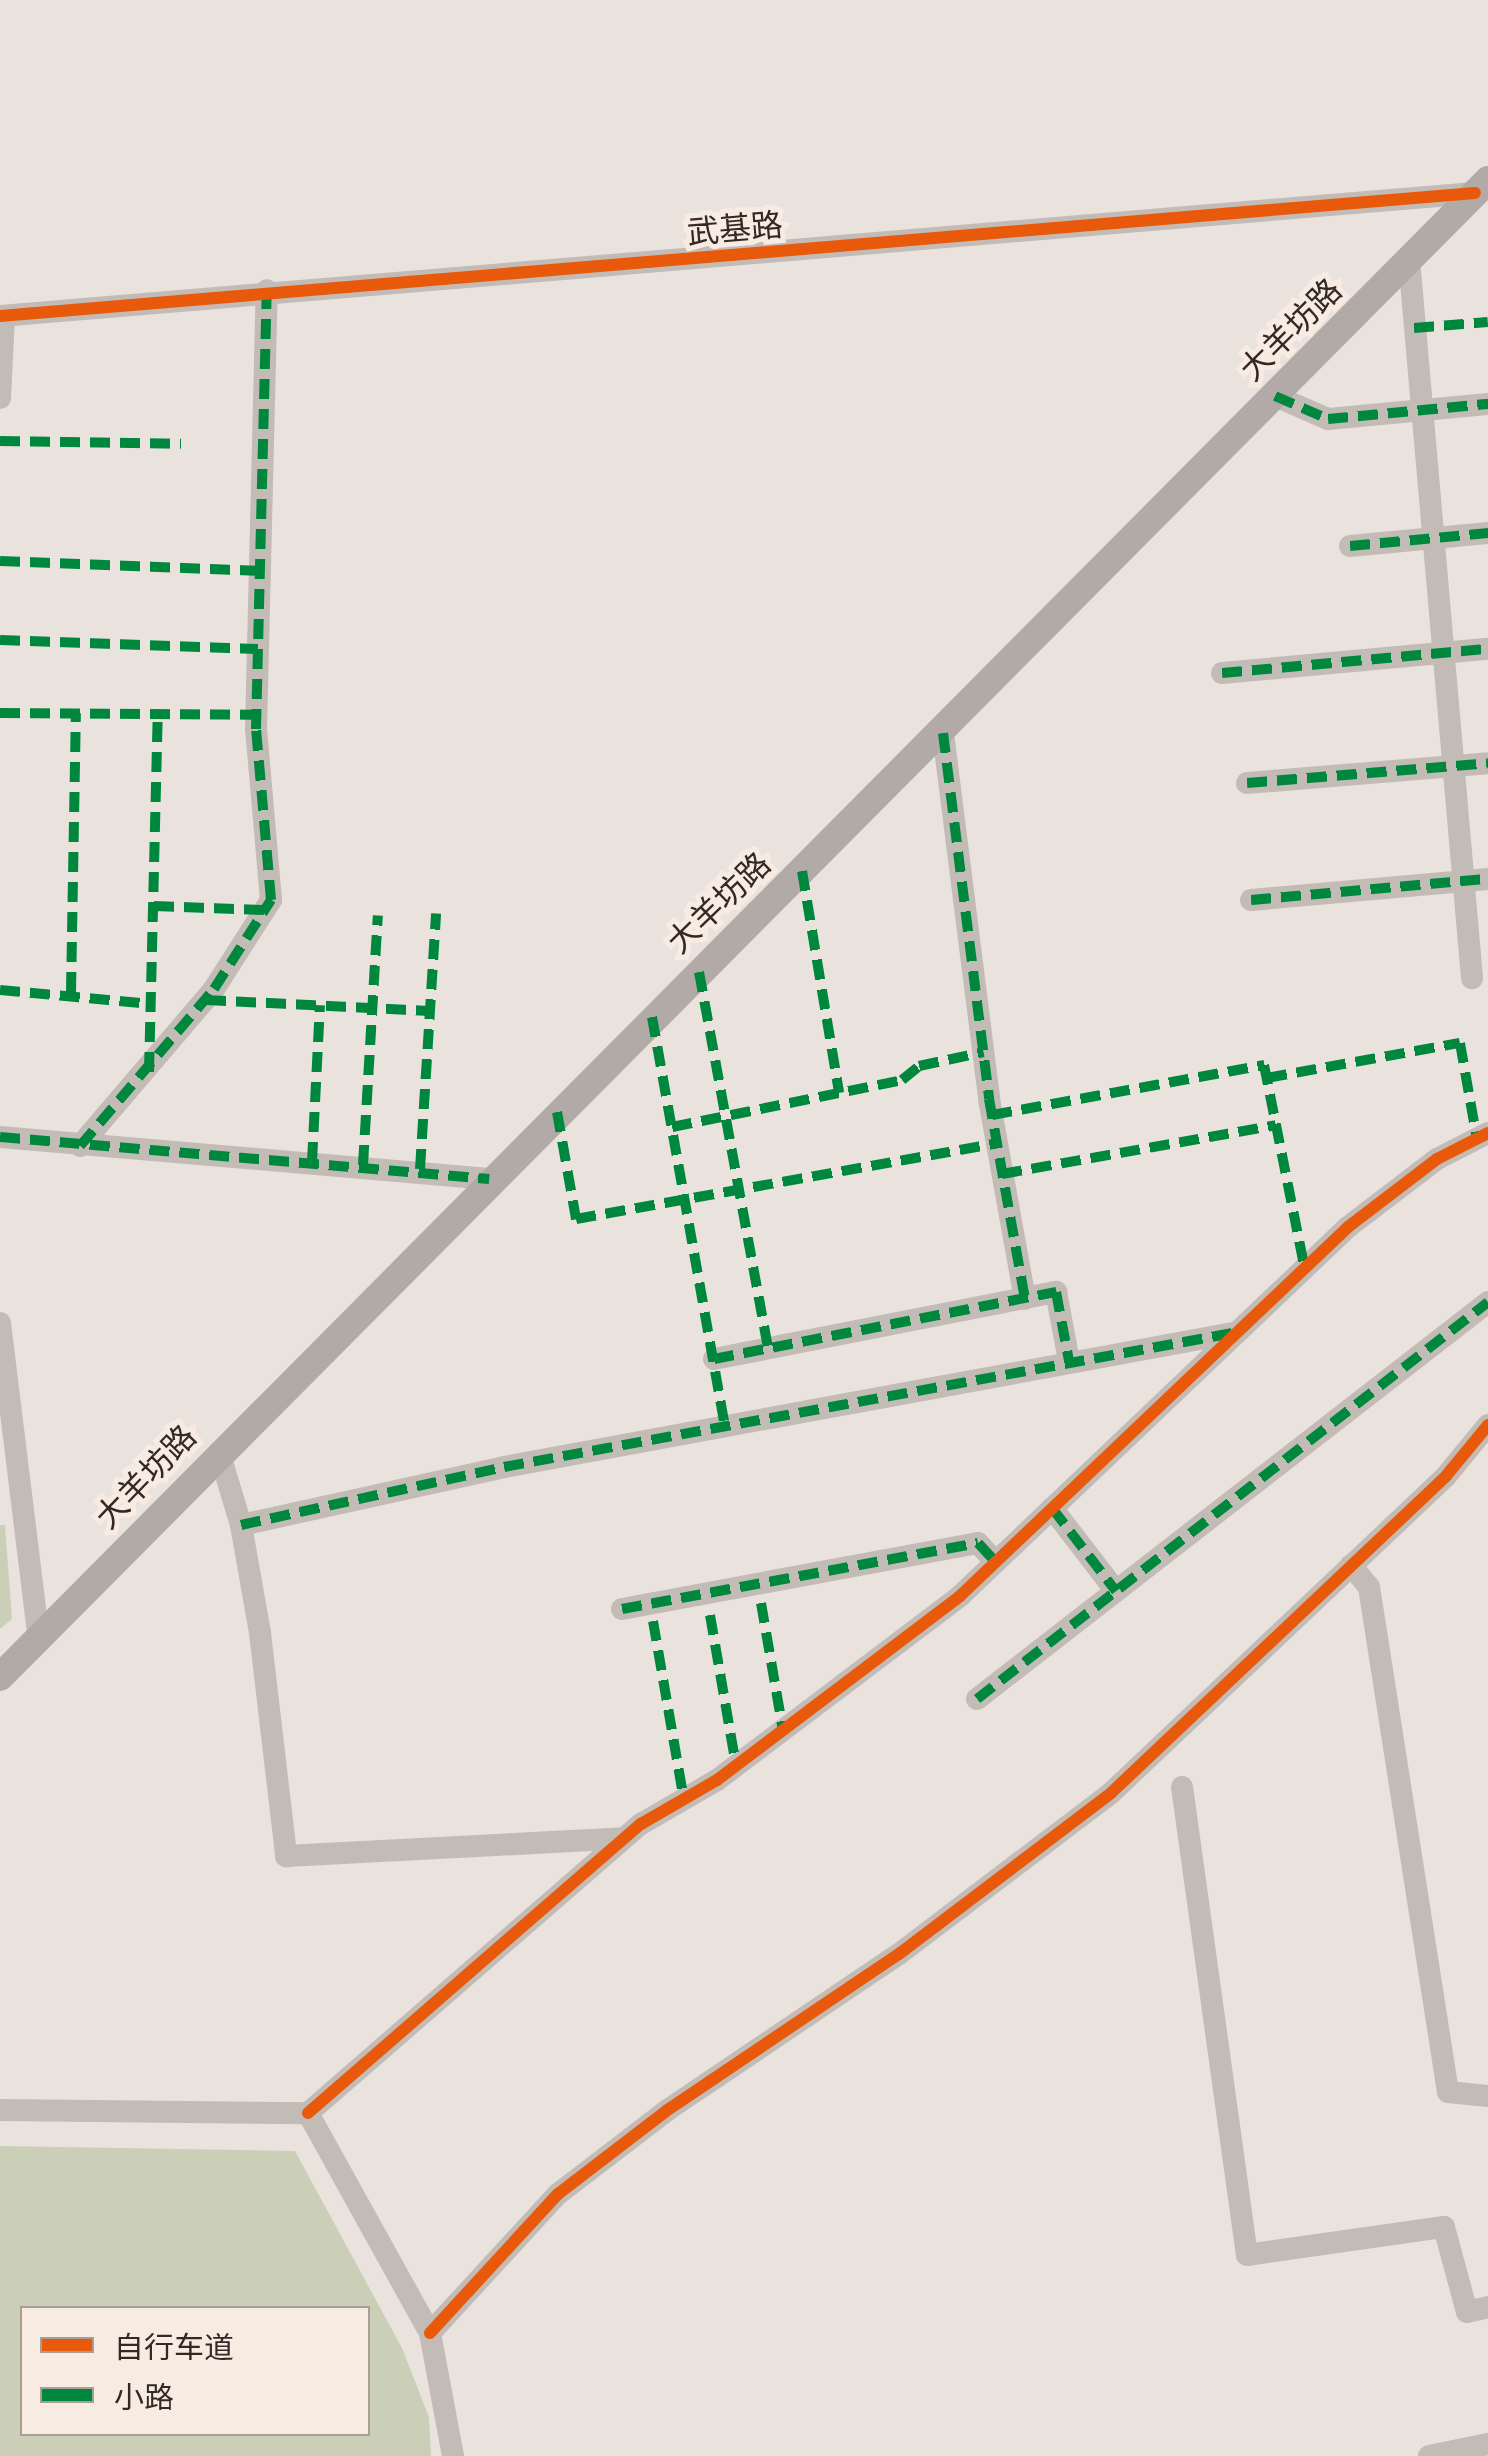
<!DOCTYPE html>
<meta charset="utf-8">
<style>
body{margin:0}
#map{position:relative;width:1488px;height:2456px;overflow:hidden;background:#eae3dd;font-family:"Archivo Narrow","Noto Sans SC",sans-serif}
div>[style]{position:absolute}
.green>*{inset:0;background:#cccfb7}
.minor>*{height:22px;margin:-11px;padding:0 11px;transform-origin:11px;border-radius:11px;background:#c3bbb6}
.major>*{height:28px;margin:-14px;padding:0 14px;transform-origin:14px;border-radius:14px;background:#b1aaa6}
.quiet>*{height:10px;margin-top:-5px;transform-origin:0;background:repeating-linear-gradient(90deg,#00873e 0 20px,transparent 0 30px)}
.cycleway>*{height:12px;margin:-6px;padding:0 6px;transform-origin:6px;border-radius:6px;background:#e8590c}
span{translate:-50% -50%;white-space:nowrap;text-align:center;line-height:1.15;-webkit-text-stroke:10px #f8ece2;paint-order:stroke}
.street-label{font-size:32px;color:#322825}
.legend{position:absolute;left:20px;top:2306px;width:350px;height:130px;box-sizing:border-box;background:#f8ece2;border:2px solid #a99e96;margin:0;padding:12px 18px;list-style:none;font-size:30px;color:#322825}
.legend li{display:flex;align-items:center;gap:20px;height:50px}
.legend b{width:50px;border:2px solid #a99e96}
</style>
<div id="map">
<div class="green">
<i style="clip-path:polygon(0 1525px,5px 1525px,12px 1619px,0 1629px)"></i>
<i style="clip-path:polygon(evenodd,0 2146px,295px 2151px,402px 2348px,429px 2417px,431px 2456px,0 2456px,0 2146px,368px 2308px,368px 2434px,22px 2434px,22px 2308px,368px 2308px)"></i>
</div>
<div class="minor">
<i style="left:1409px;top:259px;width:722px;rotate:84.99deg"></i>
<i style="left:0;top:316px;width:1480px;rotate:-4.77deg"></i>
<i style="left:1275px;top:396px;width:58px;rotate:23.5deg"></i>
<i style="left:1328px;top:419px;width:161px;rotate:-5.4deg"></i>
<i style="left:0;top:398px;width:82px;rotate:-87.2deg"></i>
<i style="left:1350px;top:546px;width:139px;rotate:-5.4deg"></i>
<i style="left:1222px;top:673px;width:267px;rotate:-5.2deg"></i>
<i style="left:943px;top:733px;width:369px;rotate:82.8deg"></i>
<i style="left:989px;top:1099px;width:203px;rotate:79.8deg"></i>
<i style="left:1247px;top:783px;width:242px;rotate:-4.7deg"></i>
<i style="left:1251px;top:900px;width:238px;rotate:-5.1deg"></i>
<i style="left:0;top:1137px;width:491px;rotate:4.9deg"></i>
<i style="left:80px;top:1146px;width:206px;rotate:-49.5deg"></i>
<i style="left:214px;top:989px;width:106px;rotate:-57.4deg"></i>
<i style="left:271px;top:900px;width:172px;rotate:-95deg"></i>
<i style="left:256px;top:729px;width:439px;rotate:-88.6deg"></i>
<i style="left:0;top:1323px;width:318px;rotate:83deg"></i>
<i style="left:714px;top:1359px;width:349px;rotate:-11.1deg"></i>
<i style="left:1056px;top:1292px;width:70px;rotate:79.3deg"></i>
<i style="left:219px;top:1452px;width:76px;rotate:73.2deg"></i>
<i style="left:241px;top:1525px;width:110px;rotate:80deg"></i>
<i style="left:260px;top:1633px;width:225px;rotate:83.3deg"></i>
<i style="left:286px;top:1856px;width:338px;rotate:-3deg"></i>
<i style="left:1052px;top:1508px;width:105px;rotate:52.4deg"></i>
<i style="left:241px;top:1525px;width:269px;rotate:-12.4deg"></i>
<i style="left:504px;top:1467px;width:741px;rotate:-10.42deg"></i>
<i style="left:1351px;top:1565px;width:28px;rotate:51deg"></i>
<i style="left:1369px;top:1587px;width:511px;rotate:81.11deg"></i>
<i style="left:1448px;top:2092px;width:40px;rotate:5.7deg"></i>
<i style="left:622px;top:1609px;width:362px;rotate:-10.5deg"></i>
<i style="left:978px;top:1543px;width:26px;rotate:47deg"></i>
<i style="left:977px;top:1699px;width:647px;rotate:-37.84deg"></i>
<i style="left:1182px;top:1787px;width:472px;rotate:82.1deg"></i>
<i style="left:1247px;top:2255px;width:199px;rotate:-8.1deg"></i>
<i style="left:1444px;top:2227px;width:88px;rotate:74.9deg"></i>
<i style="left:1467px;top:2312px;width:22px;rotate:-13deg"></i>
<i style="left:0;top:2110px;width:308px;rotate:0.6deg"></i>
<i style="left:308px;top:2113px;width:252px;rotate:61deg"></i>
<i style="left:430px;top:2333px;width:125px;rotate:79.4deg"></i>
<i style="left:308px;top:2113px;width:441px;rotate:-41deg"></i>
<i style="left:641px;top:1824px;width:88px;rotate:-30.1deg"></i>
<i style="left:717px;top:1780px;width:305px;rotate:-37.1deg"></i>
<i style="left:960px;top:1596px;width:535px;rotate:-43.56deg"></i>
<i style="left:1348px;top:1227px;width:112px;rotate:-37.4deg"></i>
<i style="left:1437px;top:1159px;width:57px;rotate:-27deg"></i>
<i style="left:430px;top:2333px;width:189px;rotate:-47.4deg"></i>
<i style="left:558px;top:2194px;width:136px;rotate:-37.5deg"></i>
<i style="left:666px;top:2111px;width:281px;rotate:-34deg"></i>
<i style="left:899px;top:1954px;width:266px;rotate:-37.2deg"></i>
<i style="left:1111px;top:1793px;width:461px;rotate:-43.4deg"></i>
<i style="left:1446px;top:1476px;width:66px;rotate:-50.5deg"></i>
<i style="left:1429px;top:2456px;width:60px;rotate:-11.5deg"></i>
</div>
<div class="major">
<i style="left:0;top:1677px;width:2111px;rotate:-45.17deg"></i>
</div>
<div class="quiet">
<i style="left:1414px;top:328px;width:74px;rotate:-4.6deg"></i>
<i style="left:1275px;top:396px;width:58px;rotate:23.5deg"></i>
<i style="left:1328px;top:419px;width:161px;rotate:-5.4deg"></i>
<i style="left:0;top:441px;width:181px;rotate:0.9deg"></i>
<i style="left:1350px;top:546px;width:139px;rotate:-5.4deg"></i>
<i style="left:0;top:561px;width:260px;rotate:2.2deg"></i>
<i style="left:0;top:640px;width:258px;rotate:2deg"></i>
<i style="left:1222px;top:673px;width:267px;rotate:-5.2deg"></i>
<i style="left:0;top:713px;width:257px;rotate:0.4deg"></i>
<i style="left:943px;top:733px;width:369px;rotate:82.8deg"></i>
<i style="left:989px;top:1099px;width:203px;rotate:79.8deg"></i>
<i style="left:1247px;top:783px;width:242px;rotate:-4.7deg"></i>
<i style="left:802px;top:871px;width:225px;rotate:80.5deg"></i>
<i style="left:1251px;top:900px;width:238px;rotate:-5.1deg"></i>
<i style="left:154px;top:906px;width:110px;rotate:2.1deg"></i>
<i style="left:699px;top:972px;width:382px;rotate:79.6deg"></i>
<i style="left:0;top:990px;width:152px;rotate:5.3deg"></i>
<i style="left:71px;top:992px;width:279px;rotate:-89deg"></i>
<i style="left:206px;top:1000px;width:224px;rotate:2.8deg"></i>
<i style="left:652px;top:1017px;width:416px;rotate:79.9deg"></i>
<i style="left:149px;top:1072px;width:358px;rotate:-88.6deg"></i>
<i style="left:1267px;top:1078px;width:196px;rotate:-10.3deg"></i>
<i style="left:1460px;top:1043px;width:97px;rotate:80deg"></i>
<i style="left:557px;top:1112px;width:109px;rotate:79.9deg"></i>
<i style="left:576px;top:1219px;width:428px;rotate:-10.2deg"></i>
<i style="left:992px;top:1115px;width:277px;rotate:-10.4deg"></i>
<i style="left:1264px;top:1065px;width:205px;rotate:78.7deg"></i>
<i style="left:672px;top:1127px;width:235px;rotate:-11.5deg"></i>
<i style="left:902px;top:1080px;width:22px;rotate:-39deg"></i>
<i style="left:919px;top:1066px;width:66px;rotate:-12.2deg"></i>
<i style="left:0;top:1137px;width:491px;rotate:4.9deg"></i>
<i style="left:80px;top:1146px;width:206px;rotate:-49.5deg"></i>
<i style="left:214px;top:989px;width:106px;rotate:-57.4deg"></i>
<i style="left:271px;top:900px;width:172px;rotate:-95deg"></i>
<i style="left:256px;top:729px;width:439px;rotate:-88.6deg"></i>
<i style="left:312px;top:1162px;width:157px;rotate:-87.1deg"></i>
<i style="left:363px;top:1165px;width:250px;rotate:-86.6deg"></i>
<i style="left:420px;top:1169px;width:256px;rotate:-86.4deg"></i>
<i style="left:1002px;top:1174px;width:278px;rotate:-10.1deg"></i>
<i style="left:714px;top:1359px;width:349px;rotate:-11.1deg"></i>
<i style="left:1056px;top:1292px;width:70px;rotate:79.3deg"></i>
<i style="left:1052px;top:1508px;width:105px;rotate:52.4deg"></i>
<i style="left:241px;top:1525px;width:269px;rotate:-12.4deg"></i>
<i style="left:504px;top:1467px;width:741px;rotate:-10.42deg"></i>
<i style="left:761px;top:1603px;width:129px;rotate:80.2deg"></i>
<i style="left:622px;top:1609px;width:362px;rotate:-10.5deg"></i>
<i style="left:978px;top:1543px;width:26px;rotate:47deg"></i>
<i style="left:710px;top:1615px;width:153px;rotate:80.2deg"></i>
<i style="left:653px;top:1621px;width:182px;rotate:80.2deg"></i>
<i style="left:977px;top:1699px;width:647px;rotate:-37.84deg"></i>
</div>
<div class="cycleway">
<i style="left:0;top:316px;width:1480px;rotate:-4.77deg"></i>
<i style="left:308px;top:2113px;width:441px;rotate:-41deg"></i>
<i style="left:641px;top:1824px;width:88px;rotate:-30.1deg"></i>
<i style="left:717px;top:1780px;width:305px;rotate:-37.1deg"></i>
<i style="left:960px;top:1596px;width:535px;rotate:-43.56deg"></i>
<i style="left:1348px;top:1227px;width:112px;rotate:-37.4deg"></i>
<i style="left:1437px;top:1159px;width:57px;rotate:-27deg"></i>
<i style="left:430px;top:2333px;width:189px;rotate:-47.4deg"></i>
<i style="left:558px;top:2194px;width:136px;rotate:-37.5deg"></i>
<i style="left:666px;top:2111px;width:281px;rotate:-34deg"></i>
<i style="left:899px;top:1954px;width:266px;rotate:-37.2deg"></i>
<i style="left:1111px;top:1793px;width:461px;rotate:-43.4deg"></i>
<i style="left:1446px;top:1476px;width:66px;rotate:-50.5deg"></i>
</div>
<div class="street-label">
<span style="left:735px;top:229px;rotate:-5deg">武基路</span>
<span style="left:1291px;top:330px;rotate:-45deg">大羊坊路</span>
<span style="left:719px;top:903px;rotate:-44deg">大羊坊路</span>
<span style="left:146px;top:1477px;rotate:-46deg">大羊坊路</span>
</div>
<ul class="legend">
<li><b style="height:12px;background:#e8590c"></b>自行车道</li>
<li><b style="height:12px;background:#00873e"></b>小路</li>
</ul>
</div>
